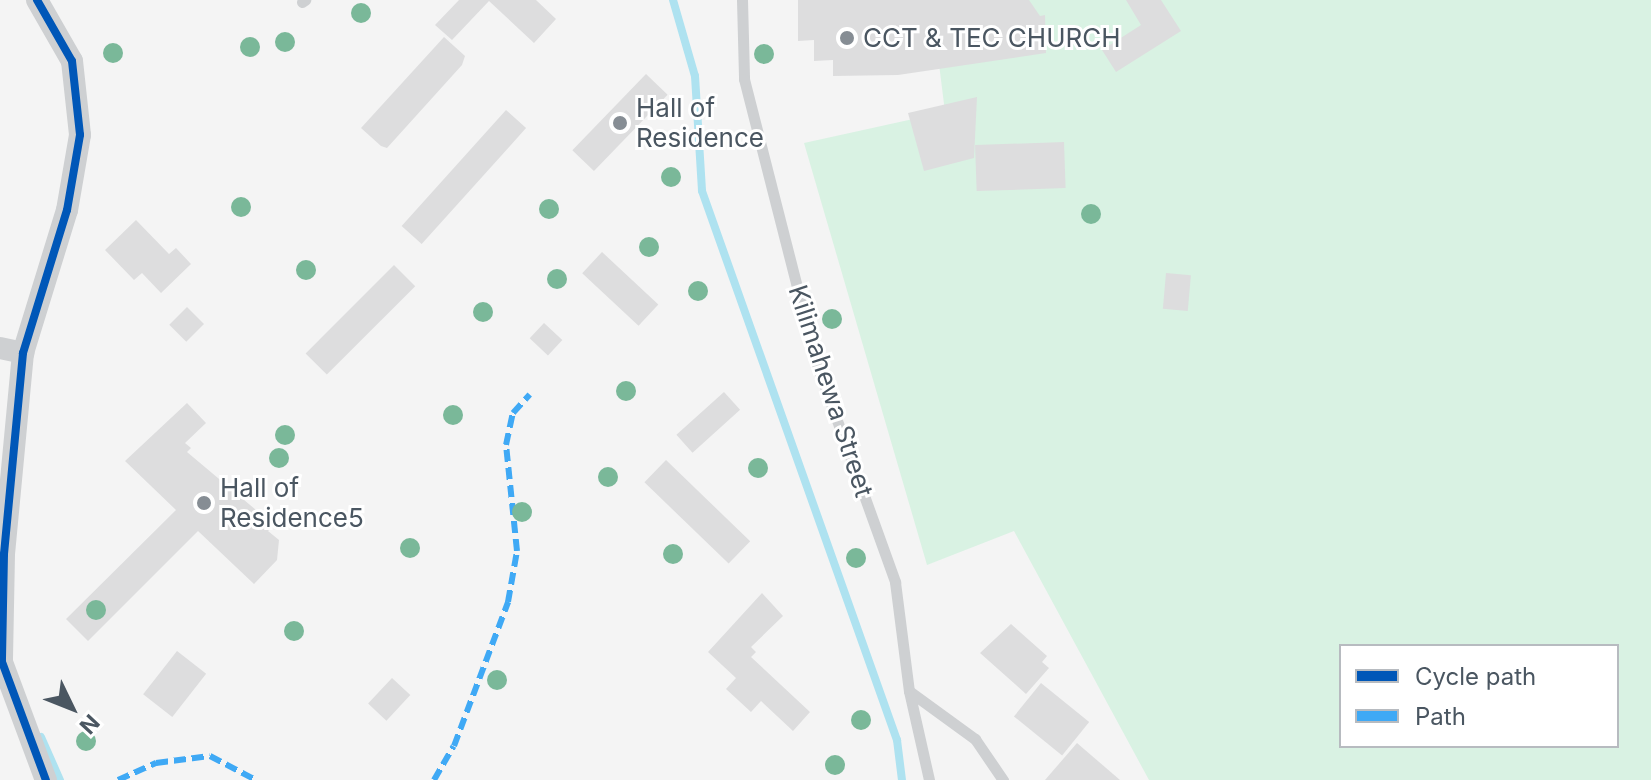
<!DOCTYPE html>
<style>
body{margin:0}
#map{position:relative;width:1651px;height:780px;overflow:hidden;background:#f4f4f4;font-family:Inter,sans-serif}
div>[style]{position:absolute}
.green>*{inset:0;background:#d9f2e3}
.stream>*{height:8px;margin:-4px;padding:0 4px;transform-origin:4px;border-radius:4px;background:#aee2f0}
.building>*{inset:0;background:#ddddde;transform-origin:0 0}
.service>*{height:11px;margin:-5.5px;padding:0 5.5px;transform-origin:5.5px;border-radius:5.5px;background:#ced0d2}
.minor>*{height:22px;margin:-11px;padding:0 11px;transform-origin:11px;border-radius:11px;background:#ced0d2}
.quiet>*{height:6px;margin-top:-3px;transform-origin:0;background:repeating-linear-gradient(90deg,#3fa9f5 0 12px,transparent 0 18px)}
.cycleway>*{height:8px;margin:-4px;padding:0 4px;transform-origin:4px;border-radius:4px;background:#0057b8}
.trees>*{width:20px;height:20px;margin:-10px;border-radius:50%;background:#7ab899}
.dots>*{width:22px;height:22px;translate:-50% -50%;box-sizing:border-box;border:4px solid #fff;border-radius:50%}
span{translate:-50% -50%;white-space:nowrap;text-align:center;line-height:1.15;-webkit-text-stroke:6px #fff;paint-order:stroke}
.poi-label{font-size:26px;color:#4a5661}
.left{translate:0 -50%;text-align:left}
.street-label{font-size:26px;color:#4a5661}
.legend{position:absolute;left:1339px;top:644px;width:280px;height:104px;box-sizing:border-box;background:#fff;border:2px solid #b7bbc0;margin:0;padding:10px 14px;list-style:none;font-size:24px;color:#4a5661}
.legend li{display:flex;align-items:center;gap:16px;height:40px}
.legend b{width:40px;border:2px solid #b7bbc0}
.north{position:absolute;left:32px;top:668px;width:80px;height:80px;-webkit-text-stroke:6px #fff;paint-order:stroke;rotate:133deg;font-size:22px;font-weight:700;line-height:32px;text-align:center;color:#4a5661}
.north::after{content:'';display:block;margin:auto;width:28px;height:36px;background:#4a5661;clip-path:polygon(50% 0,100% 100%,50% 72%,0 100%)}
</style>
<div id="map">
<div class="green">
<i style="clip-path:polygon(evenodd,931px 0,1651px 0,1651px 780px,1149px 780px,1014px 531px,927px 565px,804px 143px,945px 112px,931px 0,1341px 646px,1617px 646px,1617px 746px,1341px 746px,1341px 646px)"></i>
</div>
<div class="stream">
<i style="left:673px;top:0;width:79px;rotate:73.9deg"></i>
<i style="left:695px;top:76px;width:115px;rotate:86.5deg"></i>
<i style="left:702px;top:191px;width:583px;rotate:70.45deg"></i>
<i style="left:897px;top:740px;width:40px;rotate:82.9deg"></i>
<i style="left:41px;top:737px;width:47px;rotate:66.2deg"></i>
</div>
<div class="building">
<i style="clip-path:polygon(459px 0,536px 0,556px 19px,534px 43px,489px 1px,452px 40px,435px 25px)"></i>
<i style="clip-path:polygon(798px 0,1029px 0,1040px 16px,1045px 15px,1046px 53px,898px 75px,833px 76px,833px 60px,814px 61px,814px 40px,798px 41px)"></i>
<i style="clip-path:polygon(1126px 0,1161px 0,1181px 31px,1116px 72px,1102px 50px,1141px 25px)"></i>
<i style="clip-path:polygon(444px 37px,465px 56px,462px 65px,387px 148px,381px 146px,361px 128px)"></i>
<i style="left:646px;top:74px;width:30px;height:106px;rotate:44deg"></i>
<i style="clip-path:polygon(977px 97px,974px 158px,924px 171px,908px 113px)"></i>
<i style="left:506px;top:110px;width:27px;height:156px;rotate:42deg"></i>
<i style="left:1064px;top:142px;width:46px;height:89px;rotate:88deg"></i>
<i style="clip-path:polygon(136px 220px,169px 254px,176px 248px,191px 264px,161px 293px,142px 273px,134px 280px,105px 250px)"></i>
<i style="left:602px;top:252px;width:77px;height:29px;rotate:43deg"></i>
<i style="left:394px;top:265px;width:30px;height:125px;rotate:45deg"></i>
<i style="left:1166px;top:273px;width:25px;height:36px;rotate:5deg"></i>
<i style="left:187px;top:307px;width:24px;height:25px;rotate:45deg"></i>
<i style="left:544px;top:323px;width:25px;height:21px;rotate:43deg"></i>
<i style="left:724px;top:392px;width:24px;height:64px;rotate:48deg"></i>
<i style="clip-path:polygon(187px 403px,206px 423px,185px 443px,191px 448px,187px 452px,274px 525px,268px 531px,279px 540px,277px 560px,254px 584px,198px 531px,88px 641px,66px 619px,176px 510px,125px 461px)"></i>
<i style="left:666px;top:460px;width:117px;height:31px;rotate:44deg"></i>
<i style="clip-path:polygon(762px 593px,783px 616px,751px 647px,756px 652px,751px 657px,810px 712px,793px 731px,761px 701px,751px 712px,726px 689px,736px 678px,708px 652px)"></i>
<i style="clip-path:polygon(1011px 624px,1047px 656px,1042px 662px,1049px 668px,1026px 694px,980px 653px)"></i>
<i style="left:177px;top:651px;width:37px;height:55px;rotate:38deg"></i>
<i style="left:392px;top:678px;width:25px;height:35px;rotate:43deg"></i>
<i style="left:1041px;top:683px;width:62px;height:43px;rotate:39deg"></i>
<i style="clip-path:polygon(1077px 743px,1120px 780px,1045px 780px)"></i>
</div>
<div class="service">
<i style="left:742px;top:0;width:79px;rotate:88.5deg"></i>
<i style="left:744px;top:79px;width:292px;rotate:75.7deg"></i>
<i style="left:816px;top:362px;width:234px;rotate:70.2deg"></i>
<i style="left:895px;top:582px;width:110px;rotate:82.7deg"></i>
<i style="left:909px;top:691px;width:91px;rotate:77.3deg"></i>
<i style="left:302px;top:2px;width:4px;rotate:-34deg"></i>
<i style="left:909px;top:691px;width:82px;rotate:36deg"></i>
<i style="left:975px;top:739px;width:50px;rotate:55.7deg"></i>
</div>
<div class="minor">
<i style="left:37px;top:0;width:70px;rotate:60.2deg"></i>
<i style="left:72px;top:61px;width:74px;rotate:83.8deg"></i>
<i style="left:80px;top:135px;width:76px;rotate:99.8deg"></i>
<i style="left:67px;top:210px;width:150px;rotate:107.1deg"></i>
<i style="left:23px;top:353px;width:202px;rotate:95.4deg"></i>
<i style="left:4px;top:554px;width:108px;rotate:91.1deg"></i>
<i style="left:2px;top:662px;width:126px;rotate:69.6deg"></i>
<i style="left:0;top:348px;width:24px;rotate:12deg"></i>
</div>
<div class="quiet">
<i style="left:118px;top:780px;width:42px;rotate:-24.1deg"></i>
<i style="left:156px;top:763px;width:54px;rotate:-7.4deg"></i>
<i style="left:210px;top:756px;width:52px;rotate:27.6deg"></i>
<i style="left:434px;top:780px;width:39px;rotate:-60deg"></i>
<i style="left:454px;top:746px;width:154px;rotate:-69.4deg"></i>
<i style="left:508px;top:602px;width:52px;rotate:-80deg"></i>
<i style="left:517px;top:551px;width:107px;rotate:-95.9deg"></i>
<i style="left:506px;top:445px;width:33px;rotate:-78deg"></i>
<i style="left:513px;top:413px;width:25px;rotate:-48deg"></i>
</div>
<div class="cycleway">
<i style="left:37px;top:0;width:70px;rotate:60.2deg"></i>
<i style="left:72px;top:61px;width:74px;rotate:83.8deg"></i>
<i style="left:80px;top:135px;width:76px;rotate:99.8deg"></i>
<i style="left:67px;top:210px;width:150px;rotate:107.1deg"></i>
<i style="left:23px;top:353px;width:202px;rotate:95.4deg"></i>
<i style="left:4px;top:554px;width:108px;rotate:91.1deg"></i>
<i style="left:2px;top:662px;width:126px;rotate:69.6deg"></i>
</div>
<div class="trees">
<i style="left:361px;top:13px"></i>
<i style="left:285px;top:42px"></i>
<i style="left:250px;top:47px"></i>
<i style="left:113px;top:53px"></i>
<i style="left:764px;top:54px"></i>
<i style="left:671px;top:177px"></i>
<i style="left:241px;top:207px"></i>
<i style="left:549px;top:209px"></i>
<i style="left:1091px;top:214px"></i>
<i style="left:649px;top:247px"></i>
<i style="left:306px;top:270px"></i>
<i style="left:557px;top:279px"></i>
<i style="left:698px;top:291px"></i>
<i style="left:483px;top:312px"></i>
<i style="left:832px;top:319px"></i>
<i style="left:626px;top:391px"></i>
<i style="left:453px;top:415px"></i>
<i style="left:285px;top:435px"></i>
<i style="left:279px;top:458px"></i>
<i style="left:758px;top:468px"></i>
<i style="left:608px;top:477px"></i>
<i style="left:522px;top:512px"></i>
<i style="left:410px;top:548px"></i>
<i style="left:673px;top:554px"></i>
<i style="left:856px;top:558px"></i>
<i style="left:96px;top:610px"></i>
<i style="left:294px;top:631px"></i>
<i style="left:497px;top:680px"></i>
<i style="left:861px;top:720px"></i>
<i style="left:86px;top:741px"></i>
<i style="left:835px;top:765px"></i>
</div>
<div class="dots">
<i style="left:847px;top:38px;background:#868d94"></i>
<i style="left:620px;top:123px;background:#868d94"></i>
<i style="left:204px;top:503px;background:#868d94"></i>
</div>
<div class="poi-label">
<span class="left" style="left:863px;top:38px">CCT &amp; TEC CHURCH</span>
<span class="left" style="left:636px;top:123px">Hall of<br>Residence</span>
<span class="left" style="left:220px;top:503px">Hall of<br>Residence5</span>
</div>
<div class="street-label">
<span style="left:831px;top:391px;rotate:72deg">Kilimahewa Street</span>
</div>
<ul class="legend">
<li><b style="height:10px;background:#0057b8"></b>Cycle path</li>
<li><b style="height:10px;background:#3fa9f5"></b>Path</li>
</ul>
<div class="north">N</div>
</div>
